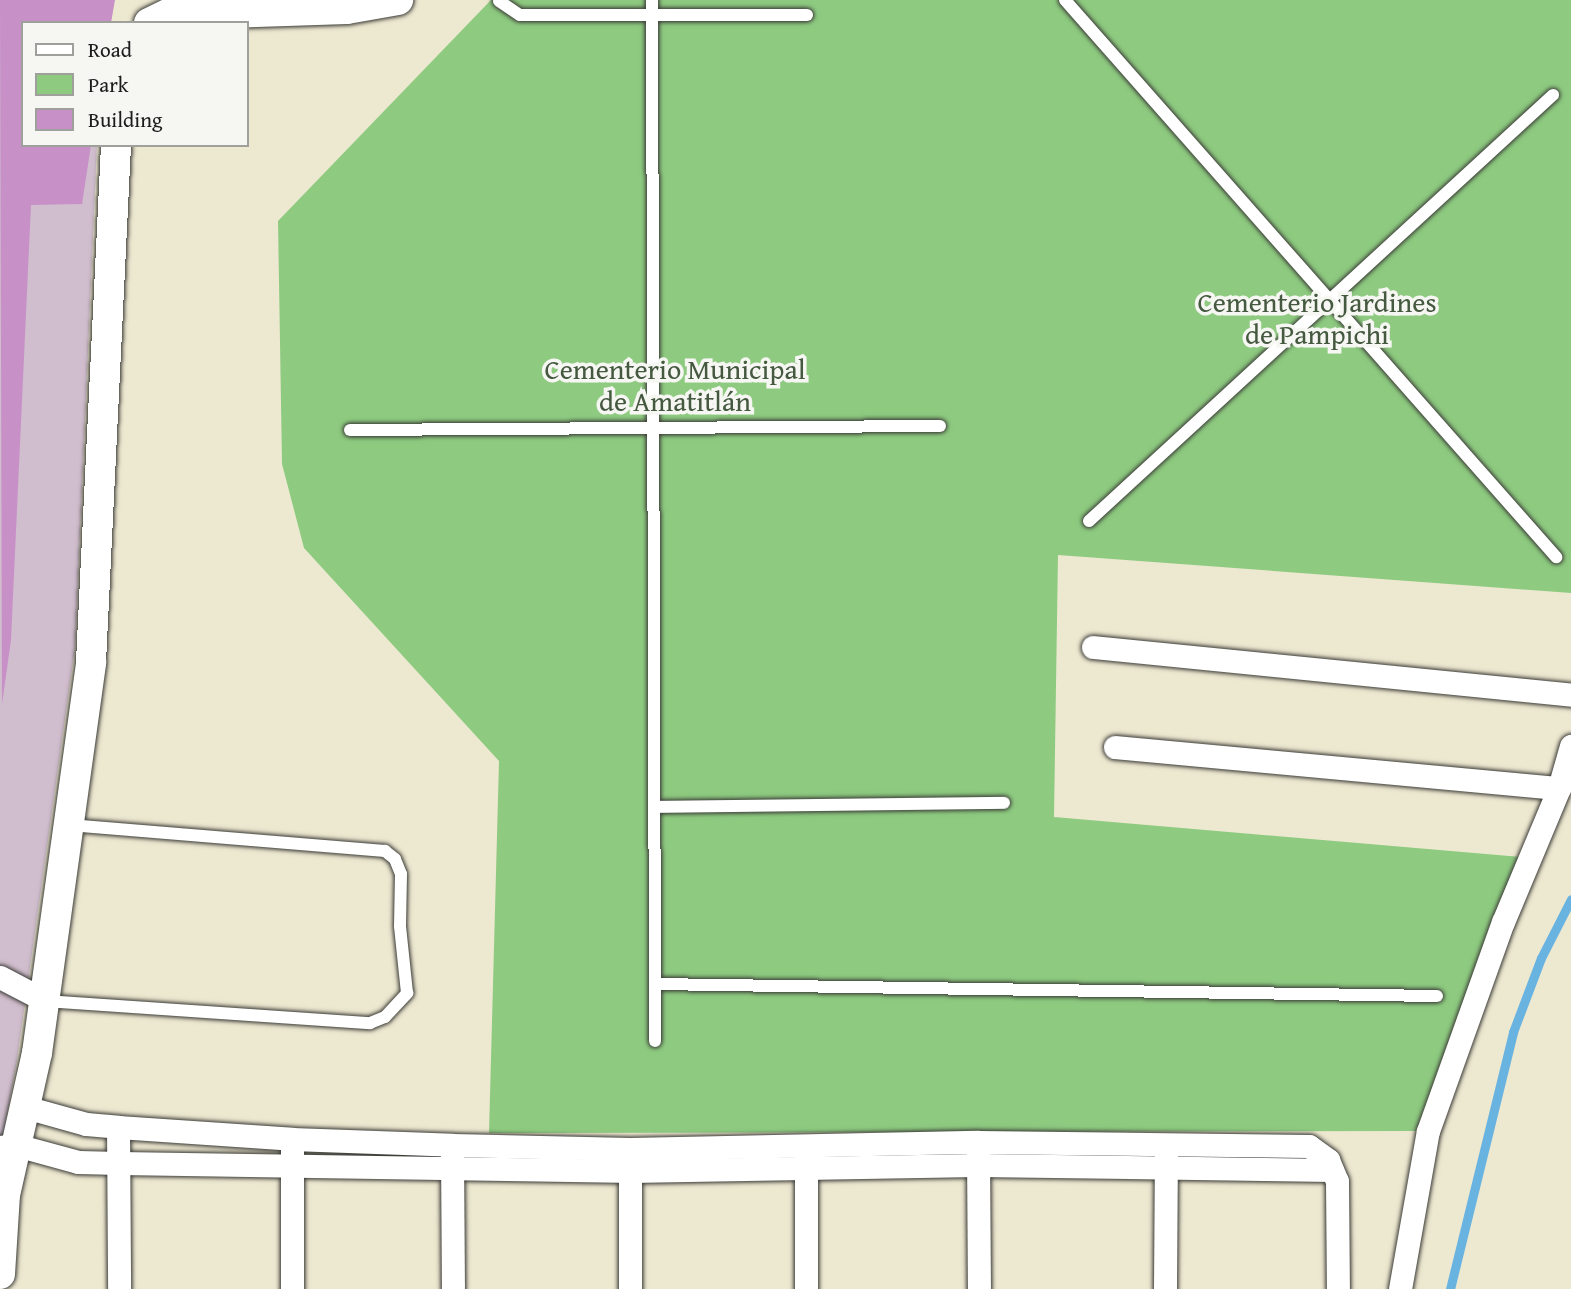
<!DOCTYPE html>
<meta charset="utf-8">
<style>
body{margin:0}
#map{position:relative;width:1571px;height:1289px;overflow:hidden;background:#ede8d0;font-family:"Gentium Book Plus",serif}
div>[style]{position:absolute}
.industrial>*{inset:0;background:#d0bdcd}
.green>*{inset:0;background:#8ecb80}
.stream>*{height:9px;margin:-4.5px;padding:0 4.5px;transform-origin:4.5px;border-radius:4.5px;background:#69b3e1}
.building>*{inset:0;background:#c791c8}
.roads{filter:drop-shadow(0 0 2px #3b3b37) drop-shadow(0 0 2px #3b3b37)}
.service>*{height:12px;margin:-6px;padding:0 6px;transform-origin:6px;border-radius:6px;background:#fff}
.minor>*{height:23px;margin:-11.5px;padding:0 11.5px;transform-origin:11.5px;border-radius:11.5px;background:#fff}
.tertiary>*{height:30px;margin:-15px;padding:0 15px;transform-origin:15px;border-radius:15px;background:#fff}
span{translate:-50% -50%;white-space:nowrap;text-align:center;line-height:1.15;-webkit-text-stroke:7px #f6f6f2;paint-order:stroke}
.park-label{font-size:28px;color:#44593f}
.legend{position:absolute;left:21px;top:21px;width:228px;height:126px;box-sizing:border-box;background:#f6f6f2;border:2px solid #9f9f9c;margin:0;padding:9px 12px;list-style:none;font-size:21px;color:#1c1c1c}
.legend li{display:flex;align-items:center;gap:14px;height:35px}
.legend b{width:35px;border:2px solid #9f9f9c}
</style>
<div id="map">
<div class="industrial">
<i style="clip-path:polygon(0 0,23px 23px,23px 145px,97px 145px,75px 648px,17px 1060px,0 1155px)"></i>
</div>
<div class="green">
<i style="clip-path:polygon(491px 0,1571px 0,1571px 593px,1058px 555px,1054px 817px,1521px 857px,1416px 1131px,489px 1133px,499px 761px,304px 548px,282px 464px,278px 221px)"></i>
</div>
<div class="stream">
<i style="left:1450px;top:1289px;width:265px;rotate:-76.2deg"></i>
<i style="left:1513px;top:1032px;width:79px;rotate:-69.3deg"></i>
<i style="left:1541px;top:958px;width:66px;rotate:-63deg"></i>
</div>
<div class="building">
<i style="clip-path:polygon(0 0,115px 0,111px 23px,23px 23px,23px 145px,91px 145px,82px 204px,31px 205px,11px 640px,2px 704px)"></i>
</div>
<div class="roads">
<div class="service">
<i style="left:652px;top:0;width:1041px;rotate:89.83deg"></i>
<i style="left:1065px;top:0;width:743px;rotate:48.6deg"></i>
<i style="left:499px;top:1px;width:25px;rotate:34deg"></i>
<i style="left:520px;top:15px;width:287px"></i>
<i style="left:350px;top:430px;width:590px;rotate:-0.39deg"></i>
<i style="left:1089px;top:521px;width:630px;rotate:-42.56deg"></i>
<i style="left:654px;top:807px;width:350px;rotate:-0.7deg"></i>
<i style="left:655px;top:984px;width:782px;rotate:0.88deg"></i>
<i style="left:45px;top:1001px;width:326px;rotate:3.9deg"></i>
<i style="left:370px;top:1023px;width:16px;rotate:-22deg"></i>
<i style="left:385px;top:1017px;width:33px;rotate:-47deg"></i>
<i style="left:407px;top:993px;width:67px;rotate:-96deg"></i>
<i style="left:400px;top:926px;width:52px;rotate:-88.9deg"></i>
<i style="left:401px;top:874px;width:16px;rotate:-112deg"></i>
<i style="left:395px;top:859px;width:13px;rotate:-141deg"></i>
<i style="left:385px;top:851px;width:317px;rotate:-175.3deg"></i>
</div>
<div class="minor">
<i style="left:1093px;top:647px;width:480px;rotate:5.7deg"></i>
<i style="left:1115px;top:747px;width:446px;rotate:5.3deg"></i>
<i style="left:0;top:977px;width:50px;rotate:27.6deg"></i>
<i style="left:25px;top:1107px;width:63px;rotate:15.6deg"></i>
<i style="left:86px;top:1124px;width:32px;rotate:5deg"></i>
<i style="left:118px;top:1127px;width:174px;rotate:3.9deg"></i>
<i style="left:292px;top:1139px;width:160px;rotate:2.1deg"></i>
<i style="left:452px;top:1145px;width:178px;rotate:1.3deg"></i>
<i style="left:630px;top:1149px;width:348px;rotate:-1.2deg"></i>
<i style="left:978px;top:1142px;width:331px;rotate:0.7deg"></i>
<i style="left:1309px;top:1146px;width:24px;rotate:36deg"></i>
<i style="left:1328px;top:1160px;width:23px;rotate:67deg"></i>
<i style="left:1337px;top:1181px;width:108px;rotate:89.5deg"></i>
<i style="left:118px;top:1127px;width:162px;rotate:89.6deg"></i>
<i style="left:0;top:1147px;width:16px;rotate:-7deg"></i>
<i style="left:16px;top:1145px;width:64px;rotate:15.3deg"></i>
<i style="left:78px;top:1162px;width:41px;rotate:1.4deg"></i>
<i style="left:119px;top:1163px;width:511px;rotate:0.9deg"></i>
<i style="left:630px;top:1171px;width:348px;rotate:-1deg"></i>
<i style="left:978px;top:1165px;width:354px;rotate:0.8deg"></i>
<i style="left:292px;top:1149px;width:140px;rotate:90deg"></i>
<i style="left:452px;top:1151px;width:138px;rotate:89.6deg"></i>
<i style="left:806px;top:1152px;width:137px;rotate:90deg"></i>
<i style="left:978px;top:1152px;width:137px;rotate:89.6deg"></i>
<i style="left:630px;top:1289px;width:133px;rotate:-90deg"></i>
<i style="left:1165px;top:1289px;width:135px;rotate:-89.6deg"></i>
<i style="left:1400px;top:1289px;width:160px;rotate:-80deg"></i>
<i style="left:1428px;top:1131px;width:222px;rotate:-70.3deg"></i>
<i style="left:1503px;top:922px;width:145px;rotate:-67.3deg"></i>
<i style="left:1559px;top:788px;width:44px;rotate:-74.1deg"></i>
</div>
<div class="tertiary">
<i style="left:149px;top:23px;width:32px;rotate:-26deg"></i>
<i style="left:178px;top:9px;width:48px;rotate:4.8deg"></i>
<i style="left:226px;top:13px;width:121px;rotate:-1.9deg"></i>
<i style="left:347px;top:9px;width:52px;rotate:-10deg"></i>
<i style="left:0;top:1274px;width:79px;rotate:-86.4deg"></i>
<i style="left:5px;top:1195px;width:146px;rotate:-77.3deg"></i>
<i style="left:37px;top:1053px;width:395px;rotate:-82.1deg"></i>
<i style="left:91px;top:662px;width:518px;rotate:-87.23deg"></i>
</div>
</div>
<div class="park-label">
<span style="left:1317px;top:318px">Cementerio Jardines<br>de Pampichi</span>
<span style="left:675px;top:385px">Cementerio Municipal<br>de Amatitlán</span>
</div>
<ul class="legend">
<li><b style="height:9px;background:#fff"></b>Road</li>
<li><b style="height:19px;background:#8ecb80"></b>Park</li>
<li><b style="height:19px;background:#c791c8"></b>Building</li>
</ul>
</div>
